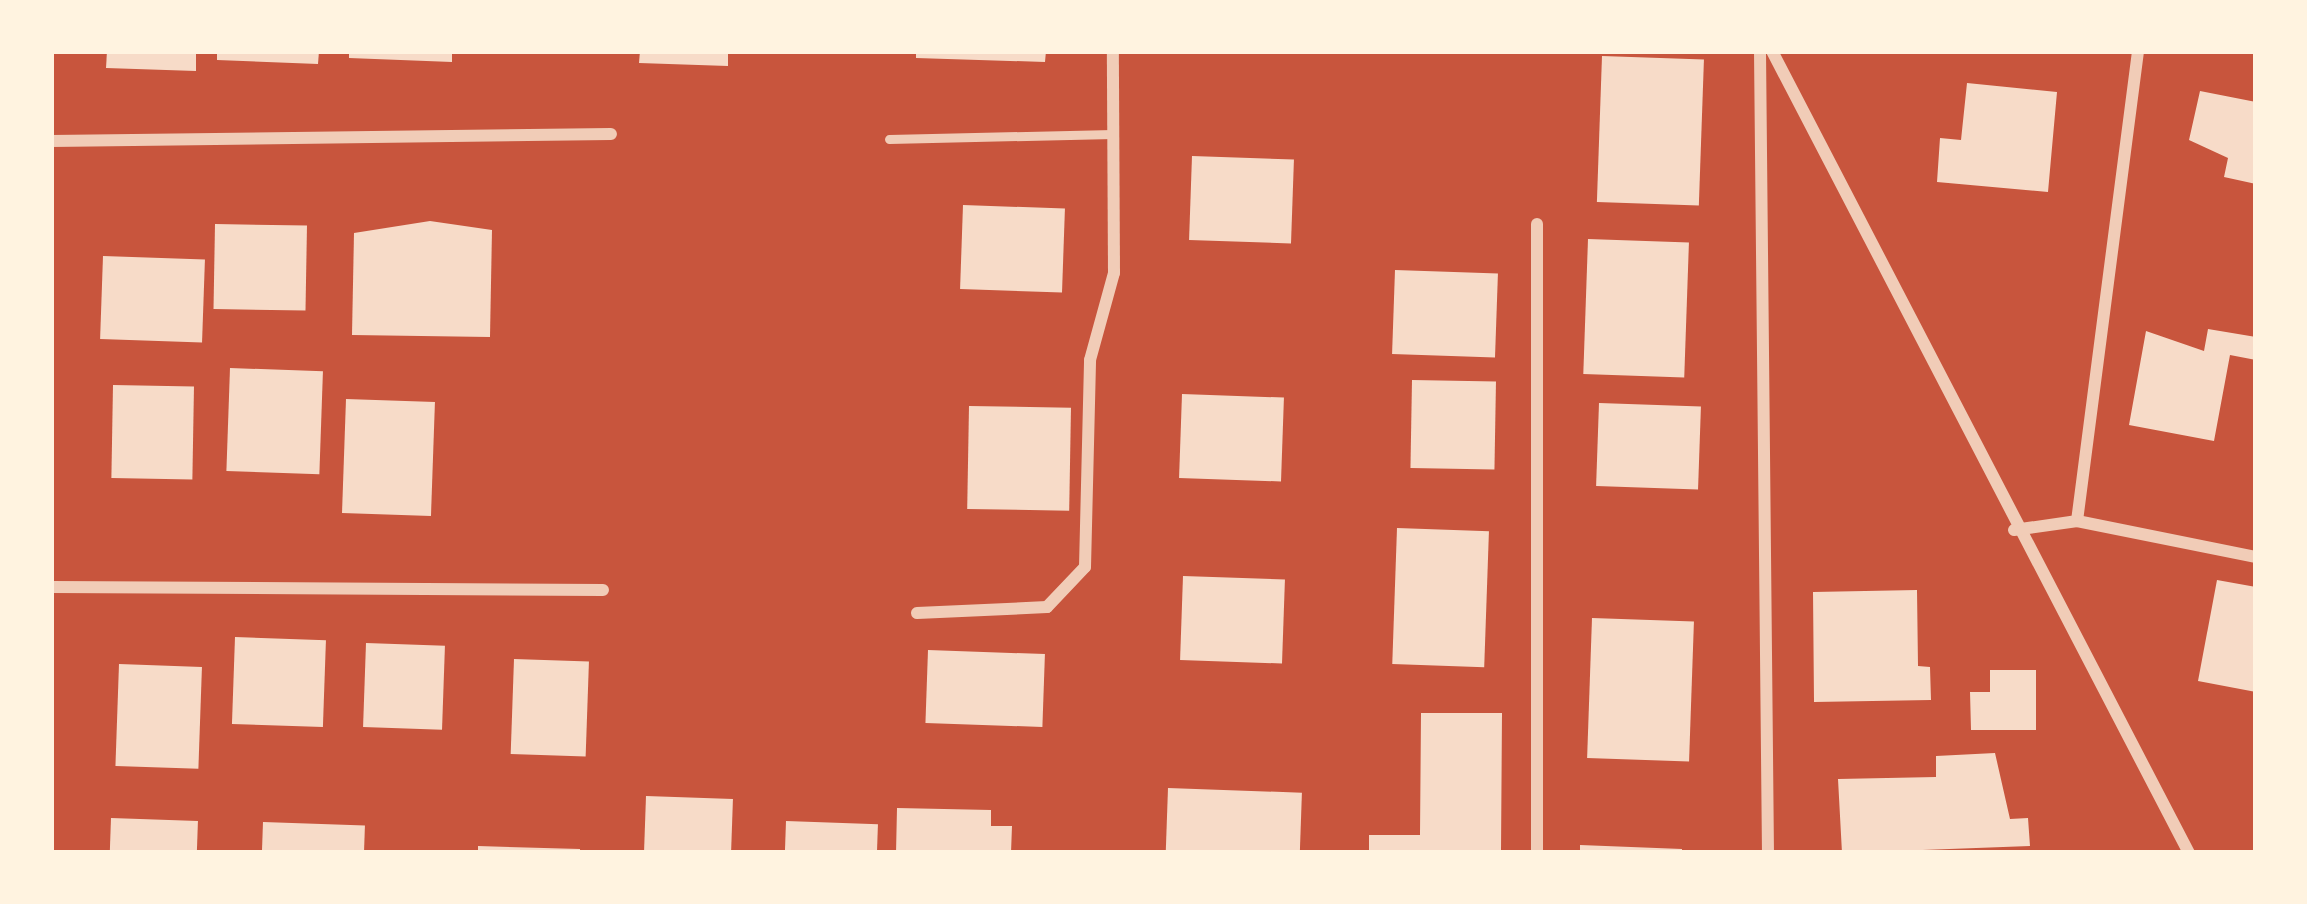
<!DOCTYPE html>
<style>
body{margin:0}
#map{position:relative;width:2307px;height:904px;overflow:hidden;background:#c8553d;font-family:Arial,sans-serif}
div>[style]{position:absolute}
.building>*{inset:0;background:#f7dbc8;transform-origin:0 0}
.service>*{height:9px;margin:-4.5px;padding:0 4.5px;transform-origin:4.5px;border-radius:4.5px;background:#f1ccb7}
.minor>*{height:12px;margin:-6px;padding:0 6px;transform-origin:6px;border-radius:6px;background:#f1ccb7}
span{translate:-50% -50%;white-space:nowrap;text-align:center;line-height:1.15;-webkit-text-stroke:10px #fff3e0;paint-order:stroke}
.frame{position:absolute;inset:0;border:54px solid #fff3e0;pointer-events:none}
</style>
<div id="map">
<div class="building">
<i style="clip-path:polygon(107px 51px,196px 51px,196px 71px,106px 68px)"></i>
<i style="clip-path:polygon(217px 51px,319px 51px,318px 64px,217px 60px)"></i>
<i style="clip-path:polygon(349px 51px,452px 51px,452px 62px,349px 58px)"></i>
<i style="clip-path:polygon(640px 51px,728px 51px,728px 66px,639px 63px)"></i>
<i style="clip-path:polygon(916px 51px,1046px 51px,1045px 62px,916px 58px)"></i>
<i style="left:1602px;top:56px;width:102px;height:146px;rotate:2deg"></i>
<i style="clip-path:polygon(1967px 83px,2057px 92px,2048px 192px,1937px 182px,1940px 138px,1961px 140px)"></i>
<i style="clip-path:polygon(2200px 91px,2256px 102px,2256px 184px,2224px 177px,2228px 158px,2189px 140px)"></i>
<i style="left:1192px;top:156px;width:102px;height:84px;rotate:2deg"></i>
<i style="left:963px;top:205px;width:102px;height:84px;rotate:2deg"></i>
<i style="clip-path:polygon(430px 221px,492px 230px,490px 337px,352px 335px,354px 233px)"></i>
<i style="left:215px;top:224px;width:92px;height:85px;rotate:1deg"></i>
<i style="left:1588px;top:239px;width:101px;height:135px;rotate:2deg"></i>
<i style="left:103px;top:256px;width:102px;height:83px;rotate:2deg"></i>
<i style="left:1395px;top:270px;width:103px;height:84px;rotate:2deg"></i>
<i style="clip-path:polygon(2208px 329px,2256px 337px,2256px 360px,2230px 355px,2214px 441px,2129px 425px,2146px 331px,2204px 351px)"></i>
<i style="left:230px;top:368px;width:93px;height:103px;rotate:2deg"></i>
<i style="left:1412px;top:380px;width:84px;height:88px;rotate:1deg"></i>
<i style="left:113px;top:385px;width:81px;height:93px;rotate:1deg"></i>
<i style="left:1182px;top:394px;width:102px;height:84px;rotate:2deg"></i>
<i style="left:346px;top:399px;width:89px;height:114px;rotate:2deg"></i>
<i style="left:1599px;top:403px;width:102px;height:83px;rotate:2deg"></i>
<i style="left:969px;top:406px;width:102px;height:103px;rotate:1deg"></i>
<i style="left:1397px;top:528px;width:92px;height:136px;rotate:2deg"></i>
<i style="left:1183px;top:576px;width:102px;height:84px;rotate:2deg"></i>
<i style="clip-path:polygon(2217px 580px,2256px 587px,2256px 692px,2198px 681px)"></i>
<i style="clip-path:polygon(1917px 590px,1918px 666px,1930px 667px,1931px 700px,1814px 702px,1813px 592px)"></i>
<i style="left:1592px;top:618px;width:102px;height:140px;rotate:2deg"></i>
<i style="left:235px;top:637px;width:91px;height:87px;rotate:2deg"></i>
<i style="left:366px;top:643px;width:79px;height:84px;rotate:2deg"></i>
<i style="left:928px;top:650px;width:117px;height:73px;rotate:2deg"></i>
<i style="left:514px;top:659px;width:75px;height:95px;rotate:2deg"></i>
<i style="left:119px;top:664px;width:83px;height:102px;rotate:2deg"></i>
<i style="clip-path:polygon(1990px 670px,2036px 670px,2036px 730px,1971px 730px,1970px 692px,1990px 692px)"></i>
<i style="clip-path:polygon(1421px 713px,1502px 713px,1501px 853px,1369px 853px,1369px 835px,1420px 835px)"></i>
<i style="clip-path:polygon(1995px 753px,2010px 819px,2028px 818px,2030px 846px,1842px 853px,1838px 779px,1936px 777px,1936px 756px)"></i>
<i style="left:1168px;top:788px;width:134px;height:65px;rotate:2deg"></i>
<i style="left:646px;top:796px;width:87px;height:57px;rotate:2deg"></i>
<i style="clip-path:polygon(897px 808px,991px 810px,991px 826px,1012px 826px,1011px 853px,896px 853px)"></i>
<i style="left:111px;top:818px;width:87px;height:35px;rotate:2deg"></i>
<i style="left:786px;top:821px;width:92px;height:32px;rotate:2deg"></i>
<i style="left:263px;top:822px;width:102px;height:31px;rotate:2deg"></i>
<i style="clip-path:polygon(1580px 845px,1682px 849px,1682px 853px,1580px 853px)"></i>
<i style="clip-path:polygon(478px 846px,580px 849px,580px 853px,478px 853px)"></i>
</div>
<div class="service">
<i style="left:889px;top:139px;width:224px;rotate:-1.3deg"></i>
</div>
<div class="minor">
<i style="left:1760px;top:51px;width:802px;rotate:89.43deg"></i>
<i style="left:1772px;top:51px;width:904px;rotate:62.53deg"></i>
<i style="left:51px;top:141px;width:560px;rotate:-0.72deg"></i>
<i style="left:1537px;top:224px;width:629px;rotate:90deg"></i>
<i style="left:2077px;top:521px;width:474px;rotate:-82.6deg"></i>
<i style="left:2014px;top:530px;width:64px;rotate:-8.1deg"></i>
<i style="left:2077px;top:521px;width:183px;rotate:11.4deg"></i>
<i style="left:51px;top:587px;width:552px;rotate:0.31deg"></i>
<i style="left:917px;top:613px;width:130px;rotate:-2.6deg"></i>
<i style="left:1047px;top:607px;width:55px;rotate:-46.5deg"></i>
<i style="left:1085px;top:567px;width:207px;rotate:-88.6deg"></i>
<i style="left:1090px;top:360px;width:90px;rotate:-74.6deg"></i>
<i style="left:1114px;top:273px;width:222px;rotate:-90.3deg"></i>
</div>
<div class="frame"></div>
</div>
